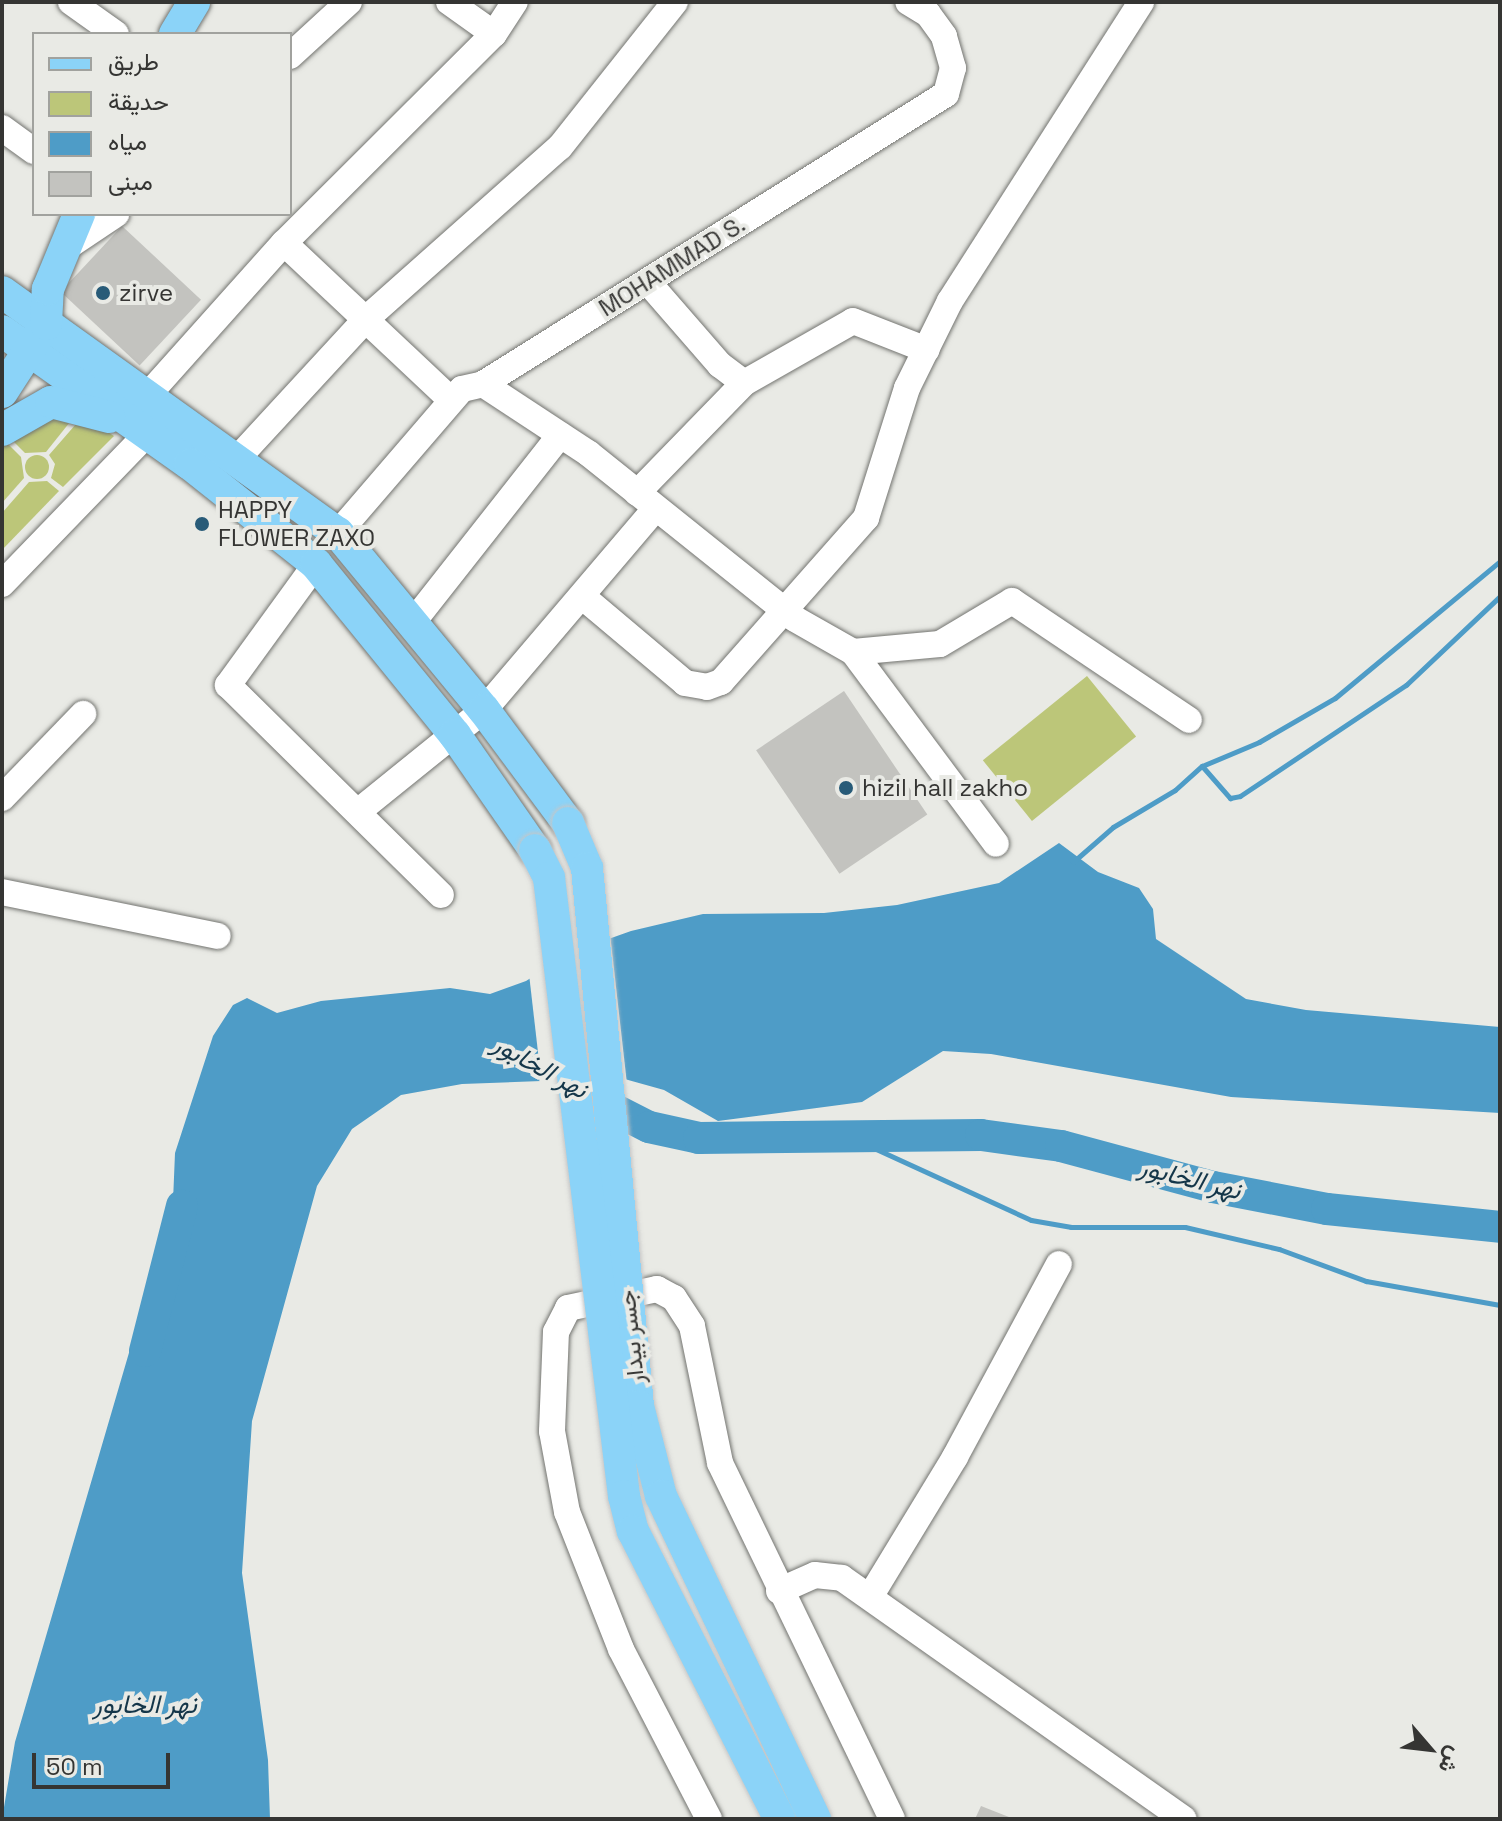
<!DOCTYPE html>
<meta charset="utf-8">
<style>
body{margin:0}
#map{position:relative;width:1502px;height:1821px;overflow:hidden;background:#e9eae5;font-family:"Space Grotesk",Vazirmatn,sans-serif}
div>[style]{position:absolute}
.green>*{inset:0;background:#bcc679;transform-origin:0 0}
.round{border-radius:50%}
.water>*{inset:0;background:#4e9cc7}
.pier>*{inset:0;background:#e9eae5}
.stream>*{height:5px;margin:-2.5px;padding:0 2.5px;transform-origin:2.5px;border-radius:2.5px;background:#4e9cc7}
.river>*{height:32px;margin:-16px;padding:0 16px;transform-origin:16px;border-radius:16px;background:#4e9cc7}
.building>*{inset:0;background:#c3c3bf;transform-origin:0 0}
.roads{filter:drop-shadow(0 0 2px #737470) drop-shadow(0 0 2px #737470)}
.minor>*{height:26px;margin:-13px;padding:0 13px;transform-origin:13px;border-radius:13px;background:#fff}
.major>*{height:32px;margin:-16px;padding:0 16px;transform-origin:16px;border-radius:16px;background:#8bd3f8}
.bridges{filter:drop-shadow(0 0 2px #c6c6c6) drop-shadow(0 0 2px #c6c6c6)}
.major-bridge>*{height:32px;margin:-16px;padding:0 16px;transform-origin:16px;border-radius:16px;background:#8bd3f8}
.dots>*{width:22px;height:22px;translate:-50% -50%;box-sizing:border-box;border:4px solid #e9eae5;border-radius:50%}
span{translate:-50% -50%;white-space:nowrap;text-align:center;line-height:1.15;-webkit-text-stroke:8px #e9eae5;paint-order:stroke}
.street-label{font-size:24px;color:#353533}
.poi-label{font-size:24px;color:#353533}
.left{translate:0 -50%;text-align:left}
.water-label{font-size:26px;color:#143649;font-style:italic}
.frame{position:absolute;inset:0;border:4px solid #353533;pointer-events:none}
.legend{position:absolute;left:32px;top:32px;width:260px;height:184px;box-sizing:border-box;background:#e9eae5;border:2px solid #a1a29e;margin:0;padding:10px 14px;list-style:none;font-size:24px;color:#353533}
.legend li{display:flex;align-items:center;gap:16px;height:40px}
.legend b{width:40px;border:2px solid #a1a29e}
.north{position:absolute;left:1390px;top:1709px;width:80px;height:80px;-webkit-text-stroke:6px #e9eae5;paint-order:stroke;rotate:118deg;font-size:22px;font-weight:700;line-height:32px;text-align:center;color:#353533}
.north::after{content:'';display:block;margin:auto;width:28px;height:36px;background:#353533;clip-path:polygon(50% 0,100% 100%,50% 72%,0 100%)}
.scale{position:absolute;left:32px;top:1753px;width:138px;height:36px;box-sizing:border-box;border:4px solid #353533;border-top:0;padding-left:10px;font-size:24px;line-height:28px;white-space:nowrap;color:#353533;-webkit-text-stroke:6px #e9eae5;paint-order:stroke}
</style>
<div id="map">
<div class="green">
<i style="clip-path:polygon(78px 412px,46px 452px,25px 453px,7px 435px,20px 424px)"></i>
<i style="clip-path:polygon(83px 416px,114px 436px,63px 487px,51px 478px,55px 464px,49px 455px)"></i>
<i style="clip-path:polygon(3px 439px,21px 457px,24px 478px,2px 503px)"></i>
<i class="round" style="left:25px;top:455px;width:24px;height:24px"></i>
<i style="clip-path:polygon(47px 481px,59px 491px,2px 550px,2px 513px,29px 482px)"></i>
<i style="left:1087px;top:676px;width:78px;height:134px;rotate:51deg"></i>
</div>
<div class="water">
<i style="clip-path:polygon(1059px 843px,1098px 872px,1139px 888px,1153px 909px,1156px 939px,1246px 999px,1306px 1010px,1500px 1027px,1500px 1113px,1231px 1097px,991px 1054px,943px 1051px,862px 1102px,718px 1121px,664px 1090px,621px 1078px,462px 1084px,401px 1095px,352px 1129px,317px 1186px,252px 1421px,242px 1573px,268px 1760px,270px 1819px,2px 1819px,15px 1742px,138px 1322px,169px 1298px,175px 1153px,213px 1036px,233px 1005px,247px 998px,277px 1013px,321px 1001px,450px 988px,490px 994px,526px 981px,572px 952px,631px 931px,703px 914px,824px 913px,897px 905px,999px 883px)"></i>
</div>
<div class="pier">
<i style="clip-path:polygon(610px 934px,627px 1084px,542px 1087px,529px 974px,570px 948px)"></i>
</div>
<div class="stream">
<i style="left:1202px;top:766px;width:43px;rotate:48.8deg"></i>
<i style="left:1230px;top:798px;width:10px;rotate:-11deg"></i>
<i style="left:1240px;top:796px;width:200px;rotate:-33.8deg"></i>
<i style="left:1406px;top:685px;width:129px;rotate:-43.4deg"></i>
<i style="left:1073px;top:862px;width:53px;rotate:-41.2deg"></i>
<i style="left:1113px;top:827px;width:72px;rotate:-30.8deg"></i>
<i style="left:1175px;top:790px;width:36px;rotate:-42deg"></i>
<i style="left:1202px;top:766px;width:62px;rotate:-22.8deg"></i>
<i style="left:1259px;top:742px;width:88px;rotate:-30.1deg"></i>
<i style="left:1335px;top:698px;width:214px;rotate:-39.7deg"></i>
<i style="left:841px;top:1133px;width:209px;rotate:24.6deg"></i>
<i style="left:1031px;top:1220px;width:41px;rotate:9.9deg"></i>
<i style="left:1071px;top:1227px;width:114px"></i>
<i style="left:1185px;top:1227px;width:97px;rotate:13.2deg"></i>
<i style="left:1279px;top:1249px;width:93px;rotate:20.2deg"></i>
<i style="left:1366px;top:1281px;width:136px;rotate:10.2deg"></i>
</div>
<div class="river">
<i style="left:590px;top:1097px;width:66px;rotate:27deg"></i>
<i style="left:649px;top:1127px;width:51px;rotate:12.4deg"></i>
<i style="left:699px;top:1138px;width:282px;rotate:-0.6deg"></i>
<i style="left:981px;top:1135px;width:81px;rotate:7.8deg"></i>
<i style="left:1061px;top:1146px;width:157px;rotate:15.1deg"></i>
<i style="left:1213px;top:1187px;width:116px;rotate:10.9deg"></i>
<i style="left:1327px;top:1209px;width:174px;rotate:5.9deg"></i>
<i style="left:145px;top:1351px;width:150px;rotate:-75.7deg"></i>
</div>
<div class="building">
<i style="left:122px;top:226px;width:108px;height:90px;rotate:43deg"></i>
<i style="left:844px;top:691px;width:149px;height:106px;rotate:56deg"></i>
<i style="clip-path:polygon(981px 1806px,1014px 1819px,975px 1819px)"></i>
</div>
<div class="roads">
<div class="minor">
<i style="left:71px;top:2px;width:55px;rotate:35.4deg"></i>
<i style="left:449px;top:2px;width:55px;rotate:35.4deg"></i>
<i style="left:290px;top:56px;width:80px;rotate:-42.5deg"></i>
<i style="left:2px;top:128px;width:39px;rotate:36deg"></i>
<i style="left:284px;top:243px;width:229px;rotate:43.2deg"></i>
<i style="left:64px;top:249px;width:63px;rotate:-33.9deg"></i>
<i style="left:744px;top:383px;width:125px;rotate:-29.6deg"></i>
<i style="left:853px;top:321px;width:79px;rotate:21.4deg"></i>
<i style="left:483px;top:384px;width:126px;rotate:33.3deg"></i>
<i style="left:588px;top:453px;width:265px;rotate:38.7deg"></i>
<i style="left:795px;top:619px;width:67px;rotate:29.6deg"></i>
<i style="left:853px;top:652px;width:87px;rotate:-5.3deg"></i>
<i style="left:940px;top:644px;width:84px;rotate:-30.8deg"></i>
<i style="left:1012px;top:601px;width:213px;rotate:33.9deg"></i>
<i style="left:147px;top:396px;width:205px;rotate:-48.2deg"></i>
<i style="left:284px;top:243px;width:296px;rotate:-44.9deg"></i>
<i style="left:494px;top:34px;width:38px;rotate:-57deg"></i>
<i style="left:236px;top:460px;width:192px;rotate:-47.3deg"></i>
<i style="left:366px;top:319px;width:259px;rotate:-41.6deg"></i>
<i style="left:560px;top:147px;width:185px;rotate:-51.6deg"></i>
<i style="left:637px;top:493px;width:153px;rotate:-45.8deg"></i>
<i style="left:744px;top:383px;width:30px;rotate:-143deg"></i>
<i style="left:720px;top:365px;width:111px;rotate:-131deg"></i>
<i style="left:338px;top:533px;width:190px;rotate:-49.3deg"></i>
<i style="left:462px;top:389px;width:22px;rotate:-13deg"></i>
<i style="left:483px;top:384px;width:546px;rotate:-32.06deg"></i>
<i style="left:946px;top:94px;width:27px;rotate:-75deg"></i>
<i style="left:953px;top:68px;width:33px;rotate:-106deg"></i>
<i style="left:944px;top:36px;width:27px;rotate:-126deg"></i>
<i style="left:928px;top:14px;width:23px;rotate:-149deg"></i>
<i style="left:316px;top:564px;width:150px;rotate:126deg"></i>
<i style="left:228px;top:685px;width:299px;rotate:44.6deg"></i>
<i style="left:2px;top:584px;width:210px;rotate:-46deg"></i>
<i style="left:583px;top:597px;width:133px;rotate:40.1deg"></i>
<i style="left:685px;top:683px;width:22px;rotate:10deg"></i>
<i style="left:707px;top:687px;width:15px;rotate:-20deg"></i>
<i style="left:721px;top:682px;width:219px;rotate:-48.5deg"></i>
<i style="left:866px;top:518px;width:136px;rotate:-72.5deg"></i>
<i style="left:907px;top:388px;width:97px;rotate:-63.7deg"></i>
<i style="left:950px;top:301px;width:355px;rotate:-57.4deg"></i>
<i style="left:413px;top:622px;width:238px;rotate:-51.8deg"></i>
<i style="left:853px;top:652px;width:239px;rotate:53.3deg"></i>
<i style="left:2px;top:798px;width:117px;rotate:-46deg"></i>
<i style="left:360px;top:810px;width:159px;rotate:-38.9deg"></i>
<i style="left:484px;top:710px;width:265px;rotate:-49.6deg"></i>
<i style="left:2px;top:892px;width:220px;rotate:11.5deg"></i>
<i style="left:779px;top:1591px;width:39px;rotate:-24deg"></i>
<i style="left:815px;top:1575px;width:27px;rotate:6deg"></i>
<i style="left:842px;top:1578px;width:418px;rotate:35.2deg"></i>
<i style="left:870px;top:1597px;width:164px;rotate:-58.7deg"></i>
<i style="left:955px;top:1457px;width:219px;rotate:-61.7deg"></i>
<i style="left:709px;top:1819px;width:191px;rotate:-117.4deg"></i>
<i style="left:621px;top:1649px;width:147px;rotate:-111.5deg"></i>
<i style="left:567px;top:1512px;width:82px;rotate:-100.5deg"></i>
<i style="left:552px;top:1431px;width:99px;rotate:-87.7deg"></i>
<i style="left:556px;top:1332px;width:27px;rotate:-63deg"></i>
<i style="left:568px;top:1308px;width:91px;rotate:-12.1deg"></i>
<i style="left:657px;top:1289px;width:19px;rotate:28deg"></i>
<i style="left:674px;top:1298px;width:33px;rotate:57deg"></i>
<i style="left:692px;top:1326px;width:140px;rotate:78.4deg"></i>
<i style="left:720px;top:1463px;width:395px;rotate:64.2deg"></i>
</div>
<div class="major">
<i style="left:175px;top:34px;width:37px;rotate:-59deg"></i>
<i style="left:2px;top:292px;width:413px;rotate:35.7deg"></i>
<i style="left:338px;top:533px;width:229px;rotate:50.5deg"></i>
<i style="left:484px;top:710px;width:141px;rotate:53.4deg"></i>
<i style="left:2px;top:331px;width:230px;rotate:35.3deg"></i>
<i style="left:190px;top:464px;width:161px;rotate:38.4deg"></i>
<i style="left:316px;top:564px;width:220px;rotate:50.9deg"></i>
<i style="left:455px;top:735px;width:140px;rotate:55.2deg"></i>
<i style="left:2px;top:392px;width:81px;rotate:-57.1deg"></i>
<i style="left:46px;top:324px;width:35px;rotate:-87deg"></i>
<i style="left:48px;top:289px;width:81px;rotate:-67.5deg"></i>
<i style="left:2px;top:430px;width:56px;rotate:-29.7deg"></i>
<i style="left:51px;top:402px;width:60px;rotate:14.5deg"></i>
</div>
</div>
<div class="bridges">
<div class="major-bridge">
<i style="left:568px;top:823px;width:49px;rotate:67.1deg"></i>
<i style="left:587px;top:868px;width:540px;rotate:84.58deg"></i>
<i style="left:638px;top:1406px;width:93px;rotate:75.7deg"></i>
<i style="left:661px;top:1496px;width:358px;rotate:64.5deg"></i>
<i style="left:535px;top:850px;width:31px;rotate:63deg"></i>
<i style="left:549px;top:878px;width:623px;rotate:83.08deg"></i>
<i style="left:624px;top:1496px;width:36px;rotate:76deg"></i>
<i style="left:633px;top:1531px;width:323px;rotate:63deg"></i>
</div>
</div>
<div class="dots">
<i style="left:103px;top:293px;background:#285b78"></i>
<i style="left:202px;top:524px;background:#285b78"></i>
<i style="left:846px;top:788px;background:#285b78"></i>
</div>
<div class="street-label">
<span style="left:672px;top:266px;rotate:-32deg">MOHAMMAD S.</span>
<span style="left:631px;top:1337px;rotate:-96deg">جسر بيدار</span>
</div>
<div class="poi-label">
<span class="left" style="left:119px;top:293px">zirve</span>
<span class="left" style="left:218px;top:524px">HAPPY<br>FLOWER ZAXO</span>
<span class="left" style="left:862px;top:788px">hizil hall zakho</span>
</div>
<div class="water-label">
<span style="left:540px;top:1067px;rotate:29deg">نهر الخابور</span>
<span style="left:1190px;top:1179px;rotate:14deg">نهر الخابور</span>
<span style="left:145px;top:1705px">نهر الخابور</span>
</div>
<div class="frame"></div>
<ul class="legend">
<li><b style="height:10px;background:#8bd3f8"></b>طريق</li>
<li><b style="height:22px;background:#bcc679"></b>حديقة</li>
<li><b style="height:22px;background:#4e9cc7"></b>مياه</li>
<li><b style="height:22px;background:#c3c3bf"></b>مبنى</li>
</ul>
<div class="north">ش</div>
<div class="scale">50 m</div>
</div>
